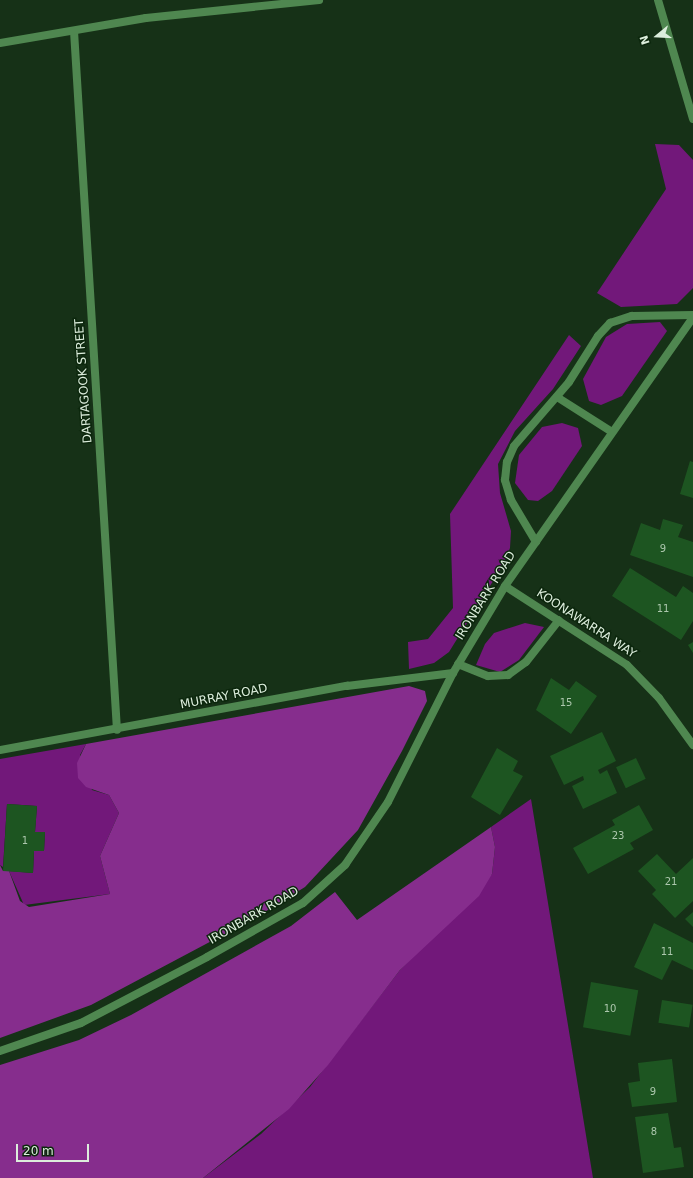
<!DOCTYPE html>
<style>
body{margin:0}
#map{position:relative;width:693px;height:1178px;overflow:hidden;background:#163117;font-family:"DejaVu Sans",sans-serif}
div>[style]{position:absolute}
.green>*{inset:0;background:#72187a}
.forest>*{inset:0;background:#862d8d}
.building>*{inset:0;background:#1d5521;transform-origin:0 0}
.service>*{height:8px;margin:-4px;padding:0 4px;transform-origin:4px;border-radius:4px;background:#4f8750}
.minor>*{height:8px;margin:-4px;padding:0 4px;transform-origin:4px;border-radius:4px;background:#4f8750}
.tertiary>*{height:8px;margin:-4px;padding:0 4px;transform-origin:4px;border-radius:4px;background:#4f8750}
span{translate:-50% -50%;white-space:nowrap;text-align:center;line-height:1.15;-webkit-text-stroke:3px #0c270d;paint-order:stroke}
.number-label{font-size:10px;color:#acc7ad}
.number-label span{-webkit-text-stroke-width:0}
.street-label{font-size:12px;color:#dceddc}
.north{position:absolute;left:637px;top:16px;width:40px;height:40px;-webkit-text-stroke:3px #0c270d;paint-order:stroke;rotate:252deg;font-size:11px;font-weight:700;line-height:16px;text-align:center;color:#dceddc}
.north::after{content:'';display:block;margin:auto;width:14px;height:18px;background:#dceddc;clip-path:polygon(50% 0,100% 100%,50% 72%,0 100%)}
.scale{position:absolute;left:16px;top:1144px;width:73px;height:18px;box-sizing:border-box;border:2px solid #dceddc;border-top:0;padding-left:5px;font-size:12px;line-height:14px;white-space:nowrap;color:#dceddc;-webkit-text-stroke:3px #0c270d;paint-order:stroke}
</style>
<div id="map">
<div class="green">
<i style="clip-path:polygon(655px 144px,679px 145px,693px 160px,693px 288px,677px 304px,621px 307px,597px 293px,666px 189px)"></i>
<i style="clip-path:polygon(660px 322px,667px 331px,622px 396px,601px 405px,589px 401px,583px 379px,606px 337px,627px 324px)"></i>
<i style="clip-path:polygon(569px 335px,581px 346px,553px 389px,515px 431px,498px 464px,500px 493px,511px 531px,510px 548px,503px 565px,449px 652px,434px 663px,409px 669px,408px 642px,428px 639px,453px 608px,450px 514px)"></i>
<i style="clip-path:polygon(562px 423px,578px 428px,582px 446px,552px 491px,538px 501px,528px 500px,515px 483px,519px 455px,542px 427px)"></i>
<i style="clip-path:polygon(525px 623px,544px 627px,519px 660px,500px 672px,476px 665px,485px 644px,494px 633px)"></i>
<i style="clip-path:polygon(86px 744px,80px 755px,92px 790px,109px 795px,119px 813px,100px 856px,110px 894px,24px 905px,9px 871px,33px 873px,34px 851px,44px 851px,45px 832px,35px 832px,37px 806px,7px 804px,3px 867px,0 865px,0 759px)"></i>
<i style="clip-path:polygon(531px 799px,593px 1178px,203px 1178px,261px 1134px,310px 1087px,400px 970px,492px 874px,495px 847px,491px 827px)"></i>
</div>
<div class="forest">
<i style="clip-path:polygon(409px 686px,425px 691px,427px 701px,402px 751px,358px 830px,305px 887px,253px 919px,91px 1005px,0 1038px,0 865px,3px 871px,9px 871px,20px 901px,29px 907px,110px 894px,100px 856px,119px 813px,109px 795px,86px 787px,78px 778px,77px 763px,86px 744px)"></i>
<i style="clip-path:polygon(491px 827px,495px 847px,492px 874px,479px 896px,400px 970px,328px 1065px,289px 1109px,203px 1178px,0 1178px,0 1065px,79px 1040px,131px 1015px,291px 926px,335px 892px,357px 920px)"></i>
</div>
<div class="building">
<i style="clip-path:polygon(690px 461px,693px 462px,693px 498px,680px 494px)"></i>
<i style="clip-path:polygon(663px 519px,683px 525px,678px 537px,693px 542px,693px 577px,630px 555px,641px 523px,660px 530px)"></i>
<i style="clip-path:polygon(630px 568px,676px 597px,683px 586px,693px 593px,693px 621px,681px 640px,612px 596px)"></i>
<i style="clip-path:polygon(693px 642px,693px 653px,688px 645px)"></i>
<i style="clip-path:polygon(551px 678px,569px 690px,576px 681px,597px 696px,571px 734px,536px 710px)"></i>
<i style="clip-path:polygon(602px 732px,616px 761px,598px 770px,600px 774px,607px 770px,617px 793px,583px 809px,572px 786px,584px 780px,583px 776px,564px 785px,550px 756px)"></i>
<i style="clip-path:polygon(497px 748px,518px 761px,513px 771px,523px 776px,500px 815px,471px 797px)"></i>
<i style="left:636px;top:758px;width:23px;height:22px;rotate:65deg"></i>
<i style="clip-path:polygon(7px 804px,37px 806px,35px 832px,45px 832px,44px 851px,34px 851px,33px 873px,3px 871px)"></i>
<i style="clip-path:polygon(639px 805px,653px 830px,630px 843px,634px 849px,588px 874px,573px 848px,615px 825px,612px 820px)"></i>
<i style="clip-path:polygon(657px 854px,676px 874px,693px 858px,693px 901px,675px 918px,652px 894px,656px 890px,638px 871px)"></i>
<i style="clip-path:polygon(693px 912px,693px 927px,685px 919px)"></i>
<i style="clip-path:polygon(654px 923px,693px 943px,693px 970px,672px 960px,662px 980px,634px 967px)"></i>
<i style="left:591px;top:982px;width:48px;height:46px;rotate:10deg"></i>
<i style="left:662px;top:1000px;width:31px;height:23px;rotate:9deg"></i>
<i style="clip-path:polygon(672px 1059px,677px 1102px,632px 1107px,628px 1083px,640px 1081px,638px 1063px)"></i>
<i style="clip-path:polygon(668px 1113px,674px 1148px,681px 1147px,684px 1167px,643px 1173px,635px 1117px)"></i>
</div>
<div class="service">
<i style="left:557px;top:397px;width:65px;rotate:32.5deg"></i>
<i style="left:536px;top:542px;width:49px;rotate:-120.8deg"></i>
<i style="left:511px;top:500px;width:21px;rotate:-107deg"></i>
<i style="left:505px;top:480px;width:18px;rotate:-84deg"></i>
<i style="left:507px;top:462px;width:17px;rotate:-66deg"></i>
<i style="left:514px;top:446px;width:84px;rotate:-49.3deg"></i>
<i style="left:569px;top:382px;width:54px;rotate:-57.8deg"></i>
<i style="left:598px;top:336px;width:18px;rotate:-47deg"></i>
<i style="left:610px;top:323px;width:23px;rotate:-18deg"></i>
<i style="left:632px;top:316px;width:61px;rotate:-0.9deg"></i>
<i style="left:458px;top:664px;width:32px;rotate:22deg"></i>
<i style="left:488px;top:676px;width:20px;rotate:-3deg"></i>
<i style="left:508px;top:675px;width:22px;rotate:-36deg"></i>
<i style="left:526px;top:662px;width:53px;rotate:-51.8deg"></i>
</div>
<div class="minor">
<i style="left:74px;top:31px;width:700px;rotate:86.48deg"></i>
<i style="left:0;top:43px;width:148px;rotate:-9.7deg"></i>
<i style="left:146px;top:18px;width:174px;rotate:-5.9deg"></i>
<i style="left:505px;top:586px;width:145px;rotate:32.9deg"></i>
<i style="left:627px;top:665px;width:46px;rotate:45.9deg"></i>
<i style="left:659px;top:698px;width:58px;rotate:54.1deg"></i>
<i style="left:0;top:750px;width:353px;rotate:-10.5deg"></i>
<i style="left:347px;top:686px;width:107px;rotate:-7deg"></i>
</div>
<div class="tertiary">
<i style="left:658px;top:0;width:124px;rotate:73.6deg"></i>
<i style="left:0;top:1051px;width:86px;rotate:-19.1deg"></i>
<i style="left:81px;top:1023px;width:142px;rotate:-27.6deg"></i>
<i style="left:207px;top:957px;width:110px;rotate:-29.4deg"></i>
<i style="left:303px;top:903px;width:57px;rotate:-42.1deg"></i>
<i style="left:345px;top:865px;width:76px;rotate:-55.7deg"></i>
<i style="left:388px;top:802px;width:144px;rotate:-63.3deg"></i>
<i style="left:453px;top:673px;width:101px;rotate:-59.1deg"></i>
<i style="left:505px;top:586px;width:327px;rotate:-55deg"></i>
</div>
<div class="number-label">
<span style="left:663px;top:549px">9</span>
<span style="left:663px;top:609px">11</span>
<span style="left:566px;top:703px">15</span>
<span style="left:618px;top:836px">23</span>
<span style="left:25px;top:841px">1</span>
<span style="left:671px;top:882px">21</span>
<span style="left:667px;top:952px">11</span>
<span style="left:610px;top:1009px">10</span>
<span style="left:653px;top:1092px">9</span>
<span style="left:654px;top:1132px">8</span>
</div>
<div class="street-label">
<span style="left:84px;top:381px;rotate:-94deg">DARTAGOOK STREET</span>
<span style="left:486px;top:596px;rotate:-58deg">IRONBARK ROAD</span>
<span style="left:586px;top:624px;rotate:33deg">KOONAWARRA WAY</span>
<span style="left:224px;top:697px;rotate:-11deg">MURRAY ROAD</span>
<span style="left:254px;top:916px;rotate:-30deg">IRONBARK ROAD</span>
</div>
<div class="north">N</div>
<div class="scale">20 m</div>
</div>
